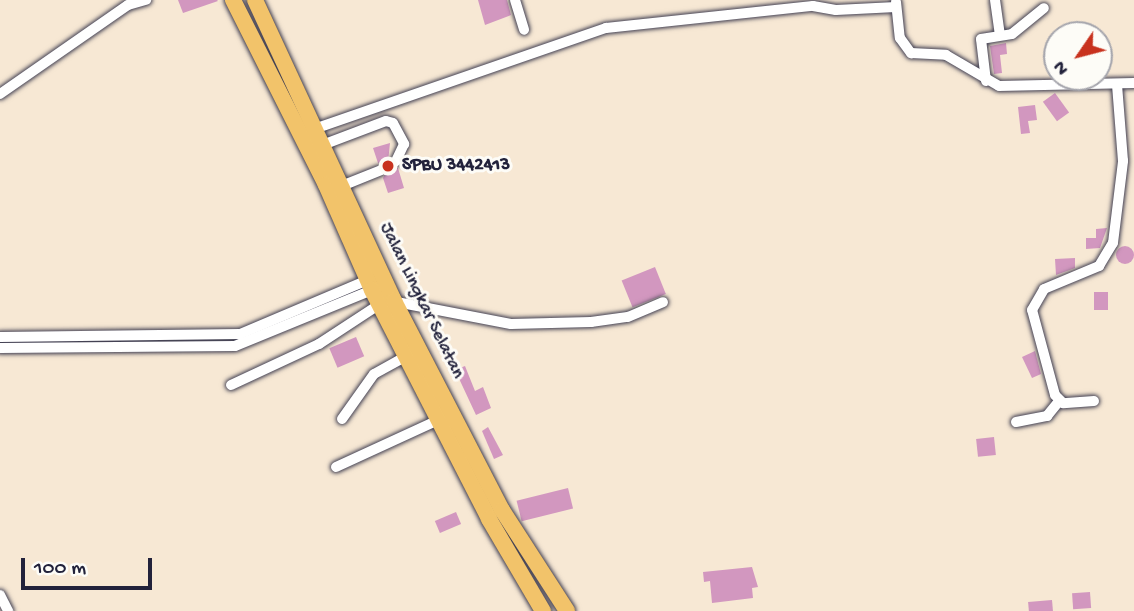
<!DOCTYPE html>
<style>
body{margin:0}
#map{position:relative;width:1134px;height:611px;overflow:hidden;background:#f7e8d4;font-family:"Gochi Hand",sans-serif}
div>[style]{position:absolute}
.building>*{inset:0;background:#d297bf;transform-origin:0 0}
.round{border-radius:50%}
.roads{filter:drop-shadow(0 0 2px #424052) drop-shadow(0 0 2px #424052)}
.minor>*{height:10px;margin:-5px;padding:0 5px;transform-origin:5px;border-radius:5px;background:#fff}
.highway>*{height:16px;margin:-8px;padding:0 8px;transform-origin:8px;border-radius:8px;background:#f2c36a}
.dots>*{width:19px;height:19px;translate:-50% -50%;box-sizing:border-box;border:4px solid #fdfcf7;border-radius:50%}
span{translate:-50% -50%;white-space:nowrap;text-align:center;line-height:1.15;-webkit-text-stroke:6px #fdfcf7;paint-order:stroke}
.poi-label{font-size:19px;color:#22223b;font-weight:700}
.left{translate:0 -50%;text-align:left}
.street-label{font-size:19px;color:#22223b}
.north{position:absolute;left:1043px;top:21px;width:70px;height:70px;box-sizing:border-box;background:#fdfcf7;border:2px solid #a5a5ac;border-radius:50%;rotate:235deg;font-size:19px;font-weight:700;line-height:28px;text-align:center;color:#22223b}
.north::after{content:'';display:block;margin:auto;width:24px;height:32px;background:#c8321e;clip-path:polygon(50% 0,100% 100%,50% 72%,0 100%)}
.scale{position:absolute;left:21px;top:558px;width:131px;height:32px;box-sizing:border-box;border:4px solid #22223b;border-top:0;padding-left:9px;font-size:21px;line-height:24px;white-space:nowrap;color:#22223b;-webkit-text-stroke:5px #fdfcf7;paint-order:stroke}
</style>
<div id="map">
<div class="building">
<i style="clip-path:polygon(178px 0,217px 0,218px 1px,183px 13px)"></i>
<i style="clip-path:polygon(478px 0,507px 0,511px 15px,485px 25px)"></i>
<i style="clip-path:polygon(1006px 43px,1007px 54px,1000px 55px,1002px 73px,994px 74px,990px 46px)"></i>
<i style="left:1055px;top:93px;width:24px;height:15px;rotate:54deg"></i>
<i style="clip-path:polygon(1035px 105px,1037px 120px,1028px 121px,1030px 133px,1021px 134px,1018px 107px)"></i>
<i style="clip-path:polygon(390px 143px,388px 162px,398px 168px,404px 188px,388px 193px,383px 178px,388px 168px,378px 163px,373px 148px)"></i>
<i style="clip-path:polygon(1107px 228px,1100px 248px,1086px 249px,1086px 238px,1096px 238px,1096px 229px)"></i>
<i class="round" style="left:1116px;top:246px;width:18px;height:18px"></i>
<i style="clip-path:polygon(1075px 258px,1075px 268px,1056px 275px,1055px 259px)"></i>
<i style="left:655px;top:267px;width:29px;height:36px;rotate:68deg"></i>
<i style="left:1094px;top:292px;width:14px;height:18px"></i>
<i style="left:356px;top:337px;width:21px;height:29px;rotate:67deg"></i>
<i style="clip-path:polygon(1035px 351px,1041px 374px,1032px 378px,1022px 357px)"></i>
<i style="clip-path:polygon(465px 366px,475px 391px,483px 387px,491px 408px,476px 415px,455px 370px)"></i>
<i style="clip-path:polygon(488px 427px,503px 455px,494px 459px,482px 431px)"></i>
<i style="left:994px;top:437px;width:18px;height:18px;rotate:84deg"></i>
<i style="left:568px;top:488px;width:21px;height:53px;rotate:76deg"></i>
<i style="left:456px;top:512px;width:13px;height:23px;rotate:67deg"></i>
<i style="clip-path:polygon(752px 567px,758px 587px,752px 588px,753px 598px,712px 603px,710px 581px,704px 582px,703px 572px)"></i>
<i style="left:1090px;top:592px;width:16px;height:18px;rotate:86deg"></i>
<i style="left:1052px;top:600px;width:11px;height:24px;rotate:85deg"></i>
</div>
<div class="roads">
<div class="minor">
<i style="left:515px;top:0;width:31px;rotate:73deg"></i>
<i style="left:995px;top:0;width:35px;rotate:82deg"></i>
<i style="left:896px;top:2px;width:36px;rotate:84deg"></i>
<i style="left:900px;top:38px;width:19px;rotate:54deg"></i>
<i style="left:911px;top:53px;width:35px;rotate:3deg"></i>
<i style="left:946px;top:55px;width:61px;rotate:30.3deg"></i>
<i style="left:999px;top:86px;width:135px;rotate:-1.3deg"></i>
<i style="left:986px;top:81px;width:42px;rotate:-96.8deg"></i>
<i style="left:981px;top:39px;width:31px;rotate:-9deg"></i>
<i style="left:1012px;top:34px;width:41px;rotate:-39.1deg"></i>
<i style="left:0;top:94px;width:156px;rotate:-34.8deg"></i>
<i style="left:128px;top:5px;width:19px;rotate:-16deg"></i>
<i style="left:317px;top:128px;width:306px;rotate:-19.1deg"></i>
<i style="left:606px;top:28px;width:208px;rotate:-6.1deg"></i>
<i style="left:813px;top:6px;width:23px;rotate:10deg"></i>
<i style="left:836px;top:10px;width:60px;rotate:-2.9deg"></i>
<i style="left:325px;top:144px;width:65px;rotate:-20.7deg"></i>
<i style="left:386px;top:121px;width:7px;rotate:16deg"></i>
<i style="left:393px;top:123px;width:24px;rotate:62deg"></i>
<i style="left:404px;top:144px;width:19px;rotate:115deg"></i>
<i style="left:344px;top:185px;width:40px;rotate:-22deg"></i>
<i style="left:0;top:337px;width:240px;rotate:-0.7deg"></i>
<i style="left:240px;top:334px;width:141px;rotate:-22.9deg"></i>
<i style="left:0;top:348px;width:235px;rotate:-0.5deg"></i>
<i style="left:235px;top:346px;width:153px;rotate:-22.2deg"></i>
<i style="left:231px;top:385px;width:97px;rotate:-25deg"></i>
<i style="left:319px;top:344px;width:80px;rotate:-33.3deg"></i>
<i style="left:386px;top:300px;width:127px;rotate:10.9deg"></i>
<i style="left:511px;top:324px;width:80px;rotate:-1.4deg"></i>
<i style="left:591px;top:322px;width:37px;rotate:-8deg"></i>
<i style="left:628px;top:317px;width:38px;rotate:-23deg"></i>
<i style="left:1094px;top:401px;width:31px;rotate:176deg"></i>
<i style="left:1063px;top:403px;width:11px;rotate:-135deg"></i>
<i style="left:1055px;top:395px;width:88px;rotate:-105.1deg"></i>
<i style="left:1032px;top:310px;width:24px;rotate:-60deg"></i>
<i style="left:1044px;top:289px;width:60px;rotate:-22.7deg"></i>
<i style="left:1099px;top:266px;width:27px;rotate:-59deg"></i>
<i style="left:1113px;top:243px;width:83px;rotate:-83deg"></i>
<i style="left:1123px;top:161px;width:77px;rotate:-94.5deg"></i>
<i style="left:342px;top:419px;width:55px;rotate:-54.6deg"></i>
<i style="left:374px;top:374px;width:37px;rotate:-29deg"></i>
<i style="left:1016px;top:422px;width:32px;rotate:-11deg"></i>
<i style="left:1047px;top:416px;width:19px;rotate:-51deg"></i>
<i style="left:336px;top:467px;width:112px;rotate:-24.7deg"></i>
<i style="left:0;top:595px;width:18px;rotate:63deg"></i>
</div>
<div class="highway">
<i style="left:233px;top:0;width:207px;rotate:63.3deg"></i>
<i style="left:326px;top:185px;width:115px;rotate:66.3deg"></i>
<i style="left:372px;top:290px;width:257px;rotate:62.9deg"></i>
<i style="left:489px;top:519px;width:107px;rotate:59.6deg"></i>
<i style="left:255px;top:0;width:332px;rotate:65.2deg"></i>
<i style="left:394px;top:301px;width:235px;rotate:62.7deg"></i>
<i style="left:502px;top:510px;width:120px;rotate:57.2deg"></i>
</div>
</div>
<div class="dots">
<i style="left:388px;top:166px;background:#c8321e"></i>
</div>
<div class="poi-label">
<span class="left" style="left:402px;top:166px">SPBU 3442413</span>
</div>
<div class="street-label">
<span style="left:421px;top:301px;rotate:64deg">Jalan Lingkar Selatan</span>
</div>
<div class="north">N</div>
<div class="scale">100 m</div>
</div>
